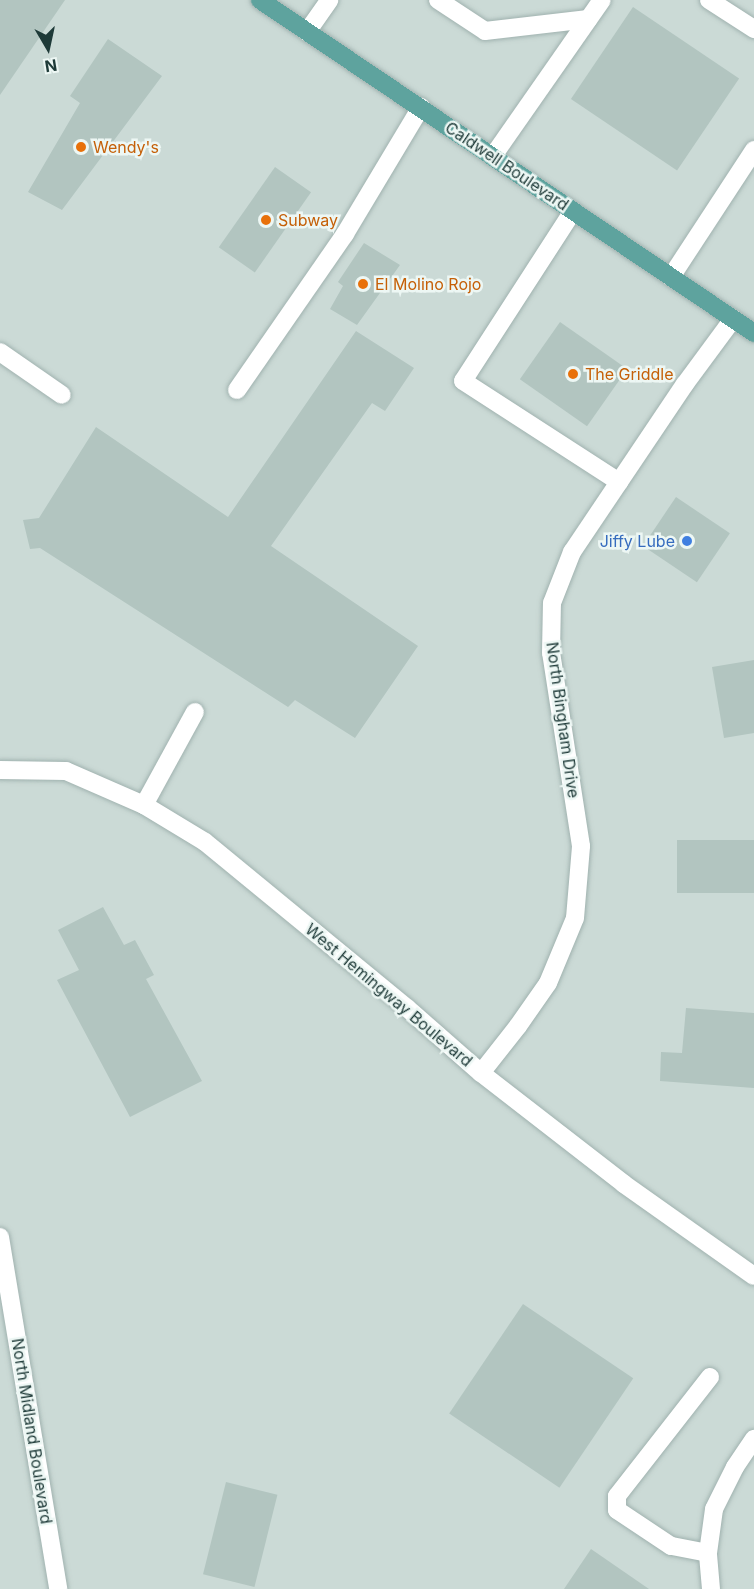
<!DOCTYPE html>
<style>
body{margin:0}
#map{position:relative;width:754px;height:1589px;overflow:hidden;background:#ddeae7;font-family:Inter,sans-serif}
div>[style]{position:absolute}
.built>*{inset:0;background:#cbdad6;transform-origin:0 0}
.building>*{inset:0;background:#b2c5c0;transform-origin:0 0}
.roads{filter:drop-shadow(0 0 2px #a0b2af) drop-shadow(0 0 2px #a0b2af)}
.lane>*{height:18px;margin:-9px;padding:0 9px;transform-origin:9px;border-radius:9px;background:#fff}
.street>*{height:18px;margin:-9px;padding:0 9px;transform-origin:9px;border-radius:9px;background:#fff}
.secondary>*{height:18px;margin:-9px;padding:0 9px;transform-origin:9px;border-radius:9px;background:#fff}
.primary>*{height:18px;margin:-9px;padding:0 9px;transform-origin:9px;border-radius:9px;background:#5ea39e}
.dots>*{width:16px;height:16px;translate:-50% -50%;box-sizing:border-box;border:3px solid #edf7f4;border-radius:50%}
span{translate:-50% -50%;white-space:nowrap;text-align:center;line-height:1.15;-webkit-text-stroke:5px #edf7f4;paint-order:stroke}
.food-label{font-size:16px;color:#c56008}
.left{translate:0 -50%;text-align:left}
.street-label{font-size:16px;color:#1e3a38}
.shop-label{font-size:16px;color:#366cbe}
.right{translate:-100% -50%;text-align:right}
.north{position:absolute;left:18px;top:18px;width:60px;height:60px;-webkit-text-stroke:4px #edf7f4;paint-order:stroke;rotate:171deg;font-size:16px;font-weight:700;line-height:24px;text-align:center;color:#1e3a38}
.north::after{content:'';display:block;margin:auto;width:21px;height:27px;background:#1e3a38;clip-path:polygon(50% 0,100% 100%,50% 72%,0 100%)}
</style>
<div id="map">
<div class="built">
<i style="left:0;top:0;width:754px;height:1589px"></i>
</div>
<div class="building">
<i style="clip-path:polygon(0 0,65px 0,0 95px)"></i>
<i style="left:633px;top:7px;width:128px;height:111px;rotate:34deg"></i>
<i style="clip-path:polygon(108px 39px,162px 76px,62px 210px,28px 192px,80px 103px,70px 96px)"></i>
<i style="left:275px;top:167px;width:44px;height:98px;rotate:35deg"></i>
<i style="clip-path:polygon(364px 243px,400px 265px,357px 325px,330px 309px,343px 286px,338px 282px)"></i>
<i style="left:560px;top:322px;width:82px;height:70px;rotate:35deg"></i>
<i style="clip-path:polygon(356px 331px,414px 368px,385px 411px,372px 403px,271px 546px,418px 646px,355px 738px,295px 700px,288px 707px,40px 548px,30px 549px,23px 520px,39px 518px,96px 427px,228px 517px)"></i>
<i style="left:676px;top:497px;width:65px;height:59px;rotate:34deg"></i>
<i style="clip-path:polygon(754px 660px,754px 733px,724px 738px,712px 667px)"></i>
<i style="left:754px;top:840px;width:53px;height:77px;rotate:90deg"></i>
<i style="clip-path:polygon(103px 907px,124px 945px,135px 940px,154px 975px,146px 979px,202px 1081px,130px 1117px,57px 980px,79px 970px,58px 930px)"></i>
<i style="clip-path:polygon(686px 1008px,754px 1013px,754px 1088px,660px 1081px,661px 1052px,682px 1053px)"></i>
<i style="left:523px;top:1304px;width:133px;height:132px;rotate:34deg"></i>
<i style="left:226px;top:1482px;width:53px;height:95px;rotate:14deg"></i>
<i style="clip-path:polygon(591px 1549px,649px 1589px,564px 1589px)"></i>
</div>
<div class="roads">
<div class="lane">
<i style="left:438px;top:0;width:56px;rotate:33.4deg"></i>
<i style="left:485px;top:31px;width:104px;rotate:-6.6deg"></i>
<i style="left:709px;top:0;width:54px;rotate:32.8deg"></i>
<i style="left:307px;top:32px;width:39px;rotate:-55deg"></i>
<i style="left:493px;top:156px;width:190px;rotate:-55.1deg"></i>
<i style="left:573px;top:211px;width:202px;rotate:122.9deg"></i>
<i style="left:463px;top:381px;width:186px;rotate:32.9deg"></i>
<i style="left:671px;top:277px;width:152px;rotate:-56.8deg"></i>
<i style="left:0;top:352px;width:75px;rotate:34.7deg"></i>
<i style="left:237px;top:390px;width:190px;rotate:-55.3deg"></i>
<i style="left:345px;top:234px;width:148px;rotate:-59.1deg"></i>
<i style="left:144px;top:805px;width:106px;rotate:-61.3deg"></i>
<i style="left:708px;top:1553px;width:38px;rotate:-169deg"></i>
<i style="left:671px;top:1546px;width:65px;rotate:-146.3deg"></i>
<i style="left:617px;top:1510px;width:14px;rotate:-90deg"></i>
<i style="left:617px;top:1496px;width:151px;rotate:-52deg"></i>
</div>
<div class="street">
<i style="left:0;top:770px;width:66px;rotate:0.9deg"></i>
<i style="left:66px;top:771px;width:85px;rotate:23.6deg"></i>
<i style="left:144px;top:805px;width:71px;rotate:31.2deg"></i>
<i style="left:205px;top:842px;width:261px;rotate:39.4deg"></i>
<i style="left:407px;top:1008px;width:98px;rotate:41.3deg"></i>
<i style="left:481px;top:1073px;width:181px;rotate:37.8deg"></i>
<i style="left:624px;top:1184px;width:159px;rotate:35.3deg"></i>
<i style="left:481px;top:1073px;width:60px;rotate:-51.8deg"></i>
<i style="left:518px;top:1026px;width:52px;rotate:-55.1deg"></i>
<i style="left:548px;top:983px;width:70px;rotate:-67.4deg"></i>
<i style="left:575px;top:918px;width:72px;rotate:-85.2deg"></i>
<i style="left:581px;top:846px;width:195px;rotate:-98.8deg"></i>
<i style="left:551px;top:653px;width:50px;rotate:-88.9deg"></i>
<i style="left:552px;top:603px;width:55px;rotate:-68.6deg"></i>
<i style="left:572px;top:552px;width:202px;rotate:-56.1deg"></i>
<i style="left:685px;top:384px;width:81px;rotate:-53.6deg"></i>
<i style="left:711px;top:1589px;width:36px;rotate:-95deg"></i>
<i style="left:708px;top:1553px;width:44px;rotate:-82.2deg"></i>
<i style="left:714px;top:1509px;width:47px;rotate:-63.4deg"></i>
<i style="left:735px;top:1467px;width:34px;rotate:-56deg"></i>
</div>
<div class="secondary">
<i style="left:0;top:1237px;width:357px;rotate:80.6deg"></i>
</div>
<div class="primary">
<i style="left:260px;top:0;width:596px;rotate:33.98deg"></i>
</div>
</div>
<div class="dots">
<i style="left:81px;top:147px;background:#e8710a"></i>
<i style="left:266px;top:220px;background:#e8710a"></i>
<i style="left:363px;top:284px;background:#e8710a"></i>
<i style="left:573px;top:374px;background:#e8710a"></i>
<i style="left:687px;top:541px;background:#3f7fe0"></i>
</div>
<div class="food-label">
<span class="left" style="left:93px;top:147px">Wendy's</span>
<span class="left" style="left:278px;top:220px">Subway</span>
<span class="left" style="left:375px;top:284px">El Molino Rojo</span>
<span class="left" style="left:585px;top:374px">The Griddle</span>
</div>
<div class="street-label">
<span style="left:507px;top:166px;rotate:34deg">Caldwell Boulevard</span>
<span style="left:563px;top:720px;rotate:82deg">North Bingham Drive</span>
<span style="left:389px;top:995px;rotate:40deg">West Hemingway Boulevard</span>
<span style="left:32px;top:1431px;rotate:81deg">North Midland Boulevard</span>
</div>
<div class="shop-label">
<span class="right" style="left:675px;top:541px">Jiffy Lube</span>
</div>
<div class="north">N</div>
</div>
